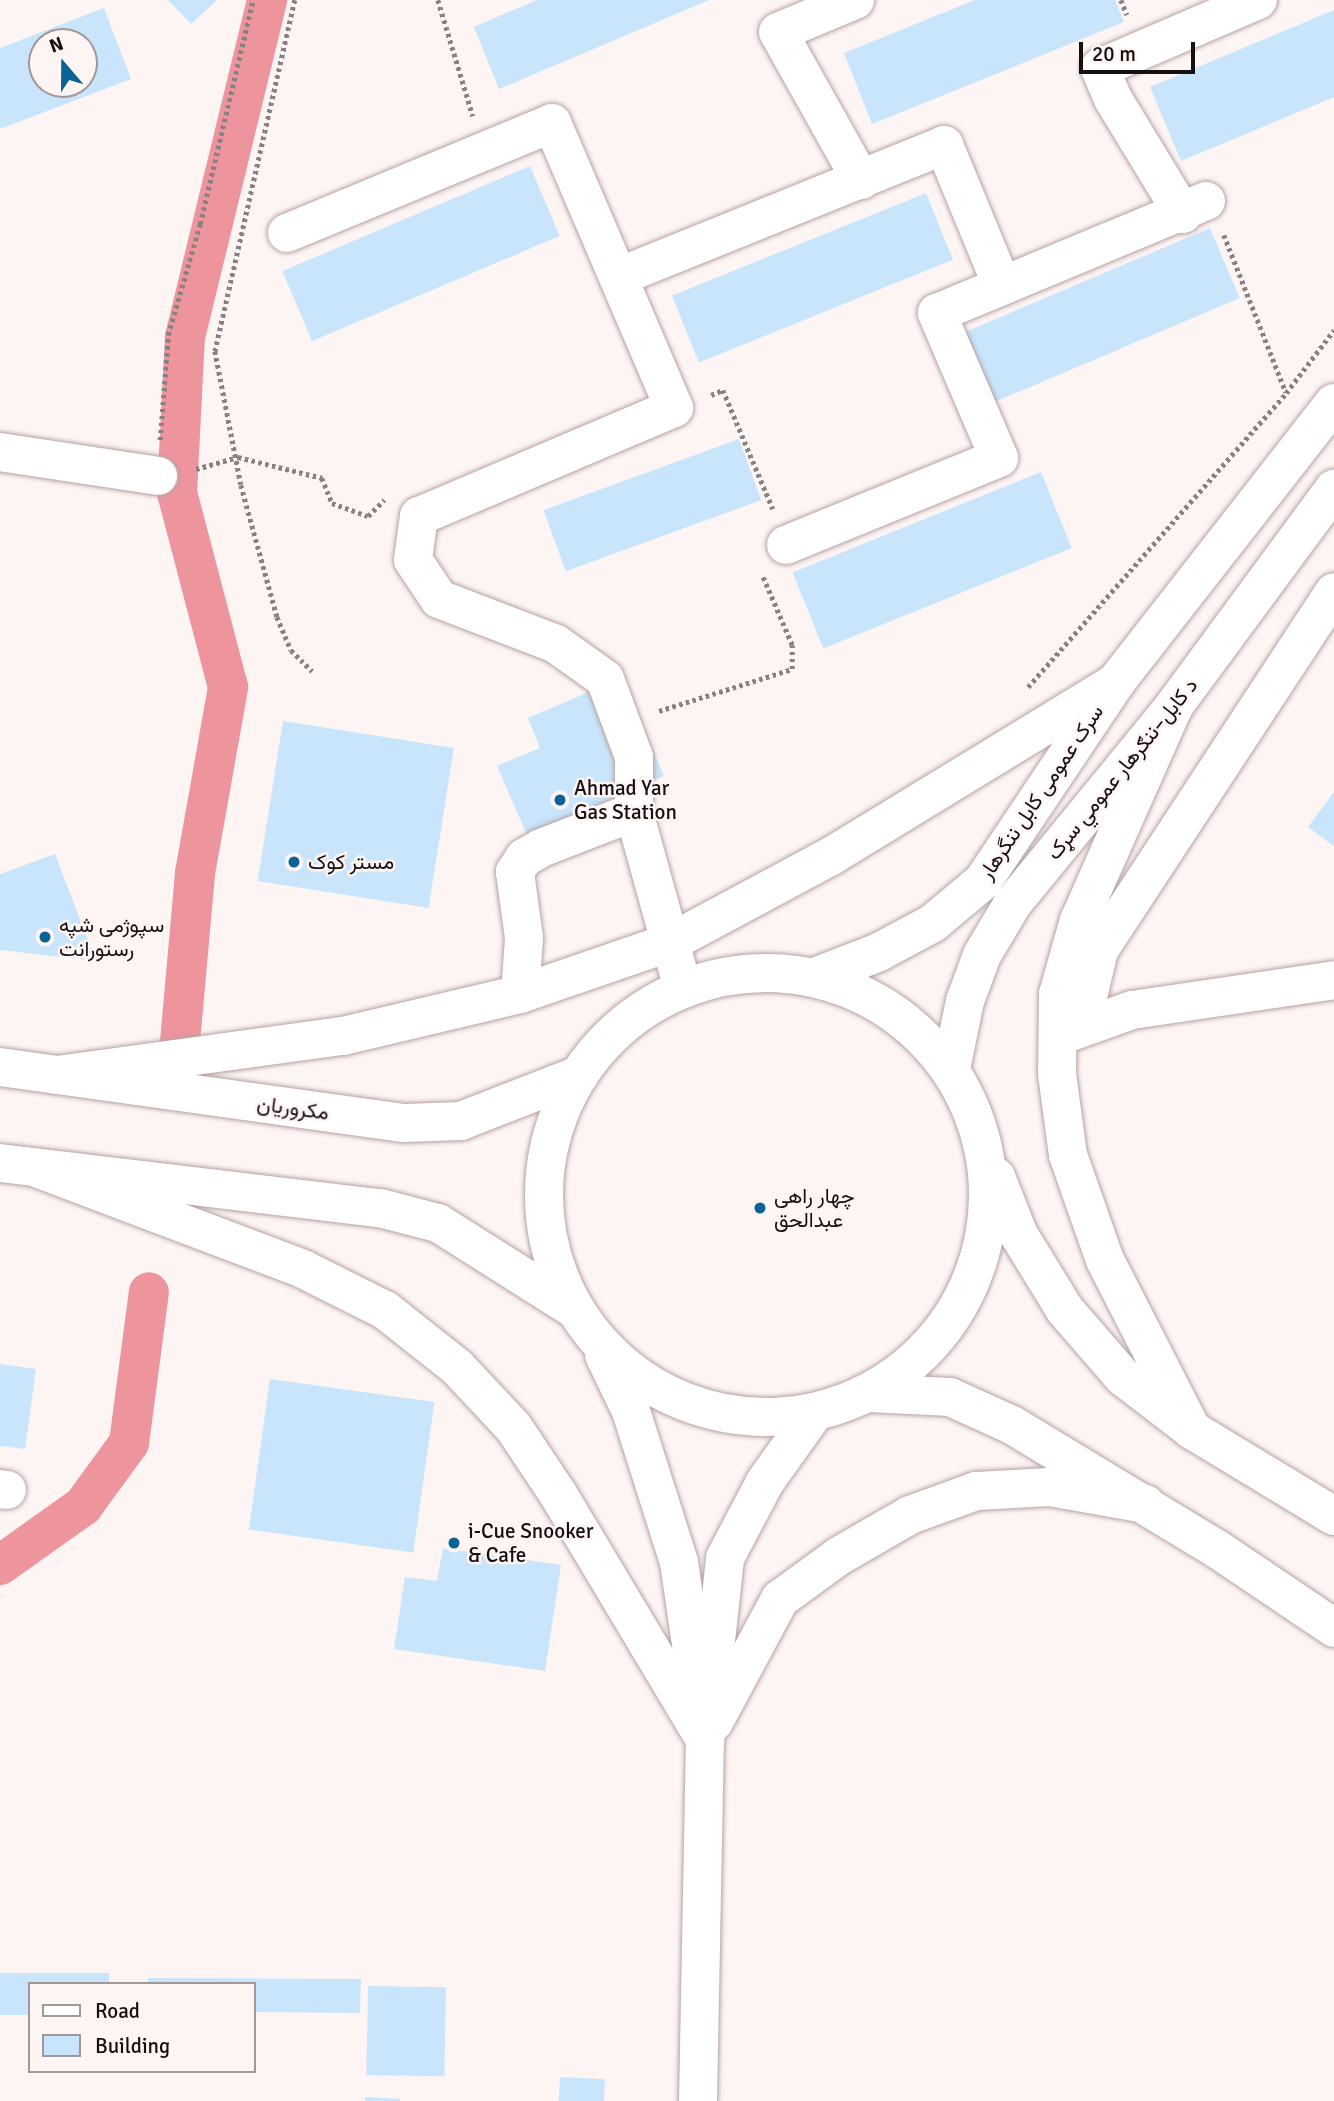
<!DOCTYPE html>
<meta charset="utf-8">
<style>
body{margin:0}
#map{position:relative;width:1334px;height:2101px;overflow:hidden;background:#fdf4f4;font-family:Signika,Vazirmatn,sans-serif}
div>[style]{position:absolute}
.canal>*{height:40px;margin:-20px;padding:0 20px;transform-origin:20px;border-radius:20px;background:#ed949d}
.building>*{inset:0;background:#c8e5fb;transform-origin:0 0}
.path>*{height:4.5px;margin-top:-2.25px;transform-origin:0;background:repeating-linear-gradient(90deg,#888081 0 3.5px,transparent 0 7px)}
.roads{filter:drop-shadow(0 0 2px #b7a2a3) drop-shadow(0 0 2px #b7a2a3)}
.minor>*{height:38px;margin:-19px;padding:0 19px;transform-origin:19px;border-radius:19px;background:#fff}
.major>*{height:38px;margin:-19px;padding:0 19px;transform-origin:19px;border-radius:19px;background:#fff}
.major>.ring{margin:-19px;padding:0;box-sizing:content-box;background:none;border:38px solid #fff;border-radius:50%}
.highway>*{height:38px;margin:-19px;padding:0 19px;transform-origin:19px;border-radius:19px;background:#fff}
.dots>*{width:19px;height:19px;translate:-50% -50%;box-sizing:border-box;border:4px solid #fdf4f4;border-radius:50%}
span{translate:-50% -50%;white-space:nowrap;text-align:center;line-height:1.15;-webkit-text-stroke:5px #fdf4f4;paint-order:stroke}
.street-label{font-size:21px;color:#160f10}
.poi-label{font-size:21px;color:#160f10}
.left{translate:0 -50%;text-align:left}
.legend{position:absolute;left:28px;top:1982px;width:228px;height:91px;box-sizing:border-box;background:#fdf4f4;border:2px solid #a19899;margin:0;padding:9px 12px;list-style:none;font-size:21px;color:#160f10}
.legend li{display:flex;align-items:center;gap:14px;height:35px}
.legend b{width:35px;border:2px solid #a19899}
.north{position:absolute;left:28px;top:28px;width:70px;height:70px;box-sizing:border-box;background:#fdf4f4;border:2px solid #a19899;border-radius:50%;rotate:340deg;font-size:19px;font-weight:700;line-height:28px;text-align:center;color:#160f10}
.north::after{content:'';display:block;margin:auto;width:24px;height:32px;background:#096495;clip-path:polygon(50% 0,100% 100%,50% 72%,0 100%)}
.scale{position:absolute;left:1079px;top:42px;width:116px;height:32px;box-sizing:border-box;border:4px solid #160f10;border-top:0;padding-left:9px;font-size:21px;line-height:24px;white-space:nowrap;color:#160f10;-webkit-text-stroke:5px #fdf4f4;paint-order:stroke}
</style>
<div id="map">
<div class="canal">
<i style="left:179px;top:1053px;width:181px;rotate:-84.9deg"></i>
<i style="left:195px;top:873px;width:189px;rotate:-79.9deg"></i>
<i style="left:228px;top:687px;width:201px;rotate:-104.7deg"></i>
<i style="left:177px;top:493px;width:156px;rotate:-87.1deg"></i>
<i style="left:185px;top:337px;width:347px;rotate:-76.3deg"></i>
<i style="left:0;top:1565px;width:102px;rotate:-35.4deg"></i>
<i style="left:83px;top:1506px;width:78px;rotate:-53.9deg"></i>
<i style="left:129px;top:1443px;width:152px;rotate:-82.5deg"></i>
</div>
<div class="building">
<i style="clip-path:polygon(168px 0,217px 0,191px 24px)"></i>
<i style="clip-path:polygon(537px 0,709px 0,499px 89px,474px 27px)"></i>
<i style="clip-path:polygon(975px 0,1115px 0,1124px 22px,872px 124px,844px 53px)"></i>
<i style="clip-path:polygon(evenodd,104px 8px,131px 79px,0 129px,0 48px,104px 8px,42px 42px,84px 42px,84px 84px,42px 84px,42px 42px)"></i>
<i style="clip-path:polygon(1334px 10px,1334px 97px,1181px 161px,1150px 87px)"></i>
<i style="left:530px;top:166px;width:76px;height:269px;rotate:67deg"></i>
<i style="left:926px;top:193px;width:72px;height:274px;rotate:68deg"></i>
<i style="left:1210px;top:228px;width:76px;height:271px;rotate:67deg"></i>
<i style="left:739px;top:439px;width:65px;height:208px;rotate:70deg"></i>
<i style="left:1041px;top:472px;width:82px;height:268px;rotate:68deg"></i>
<i style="clip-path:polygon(591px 691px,635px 708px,664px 776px,527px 835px,497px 766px,540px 748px,528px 718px)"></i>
<i style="left:283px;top:721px;width:173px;height:162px;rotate:9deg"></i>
<i style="clip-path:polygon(1334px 792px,1334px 846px,1308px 827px)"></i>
<i style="clip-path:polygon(55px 854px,96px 961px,0 950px,0 874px)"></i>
<i style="clip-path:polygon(0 1364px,36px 1369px,25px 1449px,0 1446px)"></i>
<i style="left:270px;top:1379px;width:166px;height:152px;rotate:8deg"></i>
<i style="clip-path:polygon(443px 1548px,561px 1565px,545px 1671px,394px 1649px,405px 1577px,437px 1581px)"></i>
<i style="clip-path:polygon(0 1973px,109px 1973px,109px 1984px,30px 1984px,30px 2015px,0 2015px)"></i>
<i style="clip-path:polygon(148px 1978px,361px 1979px,360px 2013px,254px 2012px,254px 1984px,148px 1984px)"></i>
<i style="left:368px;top:1986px;width:78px;height:89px;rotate:1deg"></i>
<i style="left:560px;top:2077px;width:45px;height:24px;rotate:3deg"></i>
<i style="clip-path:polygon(365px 2097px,400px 2099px,400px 2101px,365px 2101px)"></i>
</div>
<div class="path">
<i style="left:295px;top:0;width:360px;rotate:102.8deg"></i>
<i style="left:215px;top:351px;width:136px;rotate:79deg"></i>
<i style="left:241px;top:485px;width:137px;rotate:74.7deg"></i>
<i style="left:277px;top:617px;width:36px;rotate:67deg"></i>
<i style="left:291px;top:650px;width:30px;rotate:45deg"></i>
<i style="left:438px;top:0;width:121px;rotate:73.2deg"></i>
<i style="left:1121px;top:0;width:16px;rotate:68deg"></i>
<i style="left:1224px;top:235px;width:169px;rotate:68.5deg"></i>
<i style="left:711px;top:395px;width:13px;rotate:-23deg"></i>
<i style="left:723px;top:390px;width:129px;rotate:67.2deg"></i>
<i style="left:160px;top:440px;width:105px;rotate:-85.6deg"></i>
<i style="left:168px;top:335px;width:116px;rotate:-73.9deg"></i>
<i style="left:200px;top:224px;width:230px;rotate:-76.7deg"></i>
<i style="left:196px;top:469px;width:44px;rotate:-15.9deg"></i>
<i style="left:238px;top:457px;width:87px;rotate:14deg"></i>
<i style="left:322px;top:478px;width:27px;rotate:68deg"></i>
<i style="left:332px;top:503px;width:38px;rotate:20deg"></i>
<i style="left:368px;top:516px;width:23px;rotate:-45deg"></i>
<i style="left:1028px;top:687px;width:391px;rotate:-48.7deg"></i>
<i style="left:1286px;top:393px;width:79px;rotate:-52.7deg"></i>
<i style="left:659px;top:711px;width:139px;rotate:-17.5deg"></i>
<i style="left:792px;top:669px;width:24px;rotate:-90deg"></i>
<i style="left:792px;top:645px;width:76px;rotate:-113.2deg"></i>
</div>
<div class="roads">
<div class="minor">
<i style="left:855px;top:0;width:83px;rotate:157.4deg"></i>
<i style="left:778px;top:32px;width:170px;rotate:60.7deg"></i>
<i style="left:1183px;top:214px;width:135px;rotate:-121.3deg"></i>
<i style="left:1113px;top:99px;width:34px;rotate:-113deg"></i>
<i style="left:1100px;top:68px;width:172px;rotate:-23.3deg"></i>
<i style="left:287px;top:233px;width:287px;rotate:-22.5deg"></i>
<i style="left:552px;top:123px;width:310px;rotate:66.8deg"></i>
<i style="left:674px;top:408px;width:277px;rotate:157deg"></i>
<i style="left:419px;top:516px;width:44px;rotate:97.8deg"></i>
<i style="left:413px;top:560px;width:47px;rotate:56.3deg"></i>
<i style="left:439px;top:599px;width:125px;rotate:21deg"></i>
<i style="left:556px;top:644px;width:60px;rotate:35.5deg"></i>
<i style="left:605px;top:679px;width:83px;rotate:69.6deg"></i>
<i style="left:634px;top:757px;width:55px;rotate:90deg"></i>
<i style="left:634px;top:812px;width:184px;rotate:74.5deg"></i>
<i style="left:618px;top:277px;width:352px;rotate:-22deg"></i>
<i style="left:944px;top:145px;width:152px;rotate:67.6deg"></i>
<i style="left:1002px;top:286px;width:221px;rotate:-22.6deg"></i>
<i style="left:0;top:452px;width:160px;rotate:8.6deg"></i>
<i style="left:786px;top:545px;width:230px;rotate:-22.2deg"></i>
<i style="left:999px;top:458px;width:158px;rotate:-113.2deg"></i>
<i style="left:937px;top:313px;width:70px;rotate:-22.6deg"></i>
<i style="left:520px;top:994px;width:56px;rotate:-85.9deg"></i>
<i style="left:524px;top:938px;width:67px;rotate:-97.8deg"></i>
<i style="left:515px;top:872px;width:17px;rotate:-57deg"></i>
<i style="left:524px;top:858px;width:20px;rotate:-30deg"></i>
<i style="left:541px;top:848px;width:100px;rotate:-21.2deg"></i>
<i style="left:1081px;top:1027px;width:79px;rotate:-76.8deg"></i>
<i style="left:1099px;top:950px;width:428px;rotate:-56.7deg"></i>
<i style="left:1062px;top:1035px;width:74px;rotate:-19.7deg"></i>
<i style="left:1132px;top:1010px;width:204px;rotate:-8.4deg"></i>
<i style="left:0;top:1489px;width:7px;rotate:8deg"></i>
</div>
<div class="major">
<i class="ring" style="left:544px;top:973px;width:406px;height:406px"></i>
<i style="left:0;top:1067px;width:408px;rotate:7.9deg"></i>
<i style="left:404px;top:1123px;width:57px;rotate:-2deg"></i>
<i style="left:461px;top:1121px;width:127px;rotate:-21.3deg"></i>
<i style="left:0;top:1163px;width:383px;rotate:6.8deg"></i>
<i style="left:380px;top:1208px;width:60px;rotate:14.5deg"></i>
<i style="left:438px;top:1223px;width:161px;rotate:32.3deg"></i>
<i style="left:39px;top:1169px;width:282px;rotate:20.7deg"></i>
<i style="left:303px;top:1269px;width:92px;rotate:26.6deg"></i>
<i style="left:385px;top:1310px;width:92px;rotate:38.4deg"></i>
<i style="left:457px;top:1367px;width:83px;rotate:46.9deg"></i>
<i style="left:514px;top:1428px;width:79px;rotate:56.3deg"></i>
<i style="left:558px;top:1494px;width:287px;rotate:59.1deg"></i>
<i style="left:996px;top:1177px;width:62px;rotate:68.4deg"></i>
<i style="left:1019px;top:1235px;width:88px;rotate:58.5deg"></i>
<i style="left:1065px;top:1310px;width:89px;rotate:49.1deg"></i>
<i style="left:1123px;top:1377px;width:87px;rotate:37.5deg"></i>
<i style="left:1192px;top:1430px;width:166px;rotate:31.2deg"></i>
<i style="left:604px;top:1355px;width:62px;rotate:64.3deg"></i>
<i style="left:631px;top:1411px;width:158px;rotate:72.4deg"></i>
<i style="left:679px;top:1562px;width:125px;rotate:81.7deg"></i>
<i style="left:869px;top:1393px;width:81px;rotate:2.8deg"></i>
<i style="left:950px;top:1397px;width:68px;rotate:24.3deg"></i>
<i style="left:1012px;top:1425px;width:240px;rotate:31.2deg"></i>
<i style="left:1217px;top:1549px;width:141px;rotate:34deg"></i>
<i style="left:714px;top:1722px;width:140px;rotate:-61.8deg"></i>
<i style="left:780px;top:1599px;width:73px;rotate:-36.1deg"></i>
<i style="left:839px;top:1556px;width:82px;rotate:-30deg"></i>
<i style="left:910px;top:1515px;width:70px;rotate:-20deg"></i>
<i style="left:976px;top:1491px;width:74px;rotate:-3.1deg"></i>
<i style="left:1050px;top:1487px;width:97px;rotate:10.1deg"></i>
<i style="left:698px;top:2101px;width:361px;rotate:-88.9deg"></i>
<i style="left:705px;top:1740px;width:183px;rotate:-83.7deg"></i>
<i style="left:725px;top:1558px;width:86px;rotate:-62.2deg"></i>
<i style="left:765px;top:1482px;width:86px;rotate:-54.5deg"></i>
</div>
<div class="highway">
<i style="left:1174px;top:706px;width:234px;rotate:113.9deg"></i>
<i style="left:1079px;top:920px;width:77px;rotate:105.8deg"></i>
<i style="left:1058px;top:994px;width:80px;rotate:90.7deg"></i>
<i style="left:1057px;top:1074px;width:82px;rotate:82.3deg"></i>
<i style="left:1068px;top:1155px;width:111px;rotate:70.6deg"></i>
<i style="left:1105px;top:1260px;width:191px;rotate:62.9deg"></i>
<i style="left:815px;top:977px;width:69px;rotate:-21.3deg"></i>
<i style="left:879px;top:952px;width:61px;rotate:-28.2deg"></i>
<i style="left:933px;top:923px;width:65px;rotate:-40deg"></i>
<i style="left:983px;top:881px;width:239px;rotate:-56.2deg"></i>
<i style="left:1116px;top:682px;width:354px;rotate:-52deg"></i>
<i style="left:951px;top:1069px;width:69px;rotate:-78.4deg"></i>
<i style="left:965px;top:1001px;width:49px;rotate:-69.7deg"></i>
<i style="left:982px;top:955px;width:61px;rotate:-59.2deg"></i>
<i style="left:1013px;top:903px;width:254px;rotate:-50.7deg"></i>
<i style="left:1174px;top:706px;width:270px;rotate:-53.6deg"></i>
<i style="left:57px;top:1075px;width:289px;rotate:-7.8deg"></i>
<i style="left:343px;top:1036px;width:182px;rotate:-13.3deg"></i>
<i style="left:520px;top:994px;width:160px;rotate:-19deg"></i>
<i style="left:671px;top:942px;width:184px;rotate:-28.2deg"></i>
<i style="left:833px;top:855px;width:332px;rotate:-31.4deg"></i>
</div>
</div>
<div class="dots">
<i style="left:560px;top:800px;background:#096495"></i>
<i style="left:294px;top:862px;background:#096495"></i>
<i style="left:45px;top:937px;background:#096495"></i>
<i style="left:760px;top:1208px;background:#096495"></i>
<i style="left:454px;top:1543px;background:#096495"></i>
</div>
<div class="street-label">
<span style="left:1122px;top:769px;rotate:-51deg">د کابل–ننګرهار عمومي سړک</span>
<span style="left:1041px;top:792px;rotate:-56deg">سرک عمومی کابل ننگرهار</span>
<span style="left:293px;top:1108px;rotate:8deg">مکروریان</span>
</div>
<div class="poi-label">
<span class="left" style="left:574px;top:800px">Ahmad Yar<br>Gas Station</span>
<span class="left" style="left:308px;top:862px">مستر کوک</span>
<span class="left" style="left:59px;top:937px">سپوژمی شپه<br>رستورانت</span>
<span class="left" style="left:774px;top:1208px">چهار راهی<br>عبدالحق</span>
<span class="left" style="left:468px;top:1543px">i-Cue Snooker<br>&amp; Cafe</span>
</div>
<ul class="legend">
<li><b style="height:9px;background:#fff"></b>Road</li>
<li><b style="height:19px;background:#c8e5fb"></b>Building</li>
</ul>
<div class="north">N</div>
<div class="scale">20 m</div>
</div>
